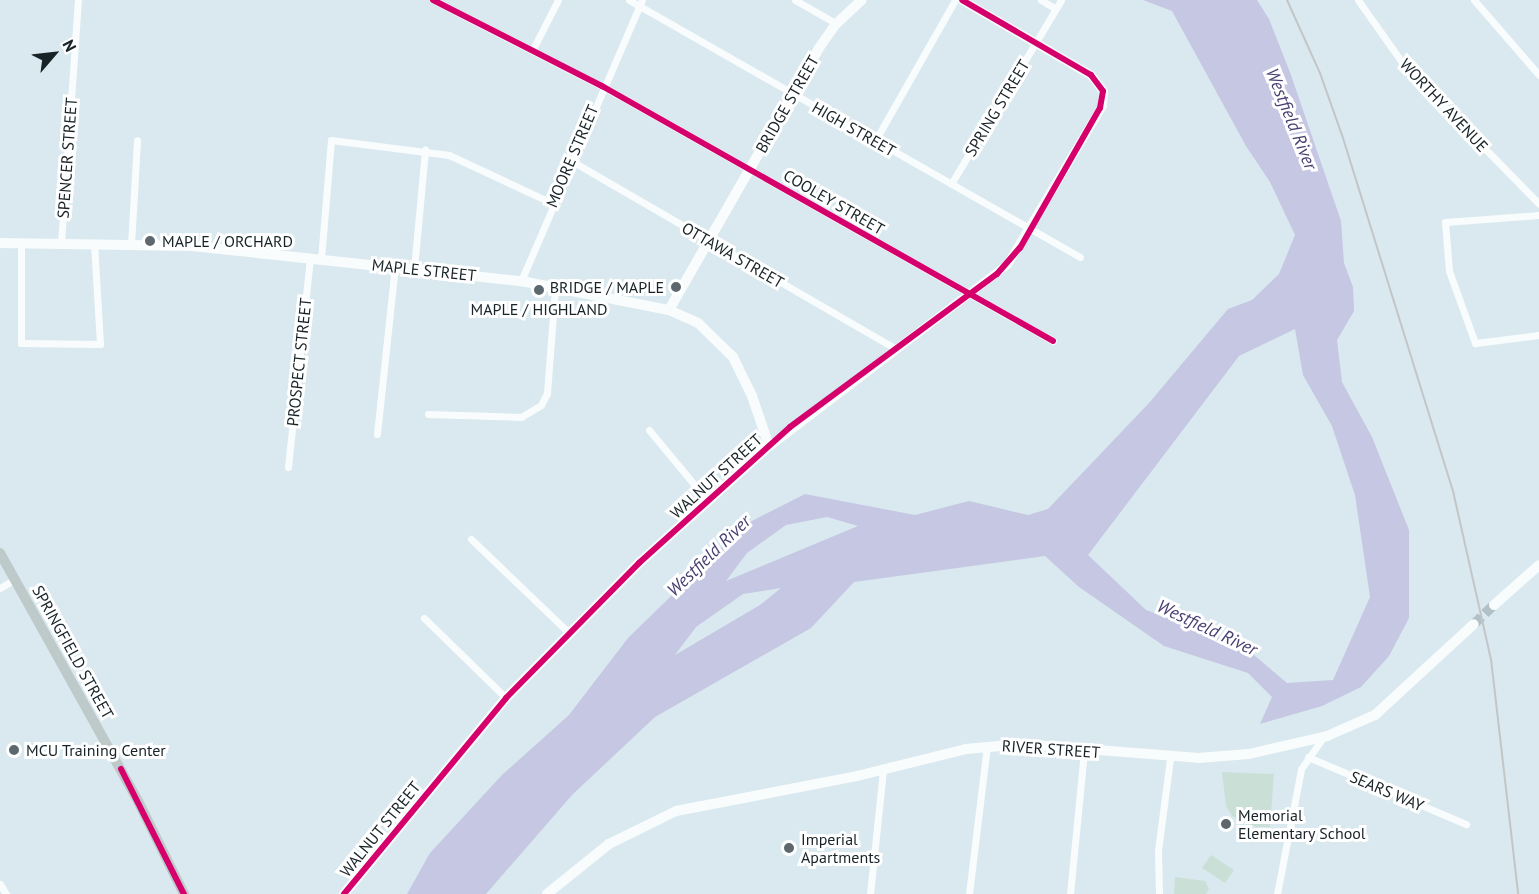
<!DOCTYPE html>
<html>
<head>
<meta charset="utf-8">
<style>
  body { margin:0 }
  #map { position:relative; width:1539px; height:894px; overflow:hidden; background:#d9e9ef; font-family:"PT Sans",sans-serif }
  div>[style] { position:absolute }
  .green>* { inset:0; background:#cae0d7 }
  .water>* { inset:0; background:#c5c7e3 }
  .secondary-tunnel>* { height:10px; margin-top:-5px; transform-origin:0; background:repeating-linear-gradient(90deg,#b2c1c7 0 10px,transparent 0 15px) }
  .minor>* { height:7px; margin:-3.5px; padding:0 3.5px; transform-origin:3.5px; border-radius:3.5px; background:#f9fcfd }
  .tertiary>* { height:9px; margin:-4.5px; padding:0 4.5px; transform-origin:4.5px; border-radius:4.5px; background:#f9fcfd }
  .secondary>* { height:10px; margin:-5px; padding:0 5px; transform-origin:5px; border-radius:5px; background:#f9fcfd }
  .primary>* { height:10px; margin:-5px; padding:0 5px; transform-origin:5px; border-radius:5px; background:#bec9ca }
  .rail>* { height:2px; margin:-1px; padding:0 1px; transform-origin:1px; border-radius:1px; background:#c2c6c8 }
  .cycleway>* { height:6px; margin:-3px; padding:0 3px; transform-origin:3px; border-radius:3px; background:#d6006c }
  .dots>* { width:16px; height:16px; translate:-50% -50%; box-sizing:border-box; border:3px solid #fff; border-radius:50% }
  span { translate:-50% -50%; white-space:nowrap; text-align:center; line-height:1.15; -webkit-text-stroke:6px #fff; paint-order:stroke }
  .street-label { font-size:16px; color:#182327 }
  .poi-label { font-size:16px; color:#182327 }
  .left { translate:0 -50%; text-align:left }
  .right { translate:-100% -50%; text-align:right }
  .water-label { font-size:18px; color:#473f71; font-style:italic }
  .north { position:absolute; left:24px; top:24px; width:60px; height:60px; -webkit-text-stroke:4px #fff; paint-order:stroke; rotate:62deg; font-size:16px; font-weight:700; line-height:24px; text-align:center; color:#182327 }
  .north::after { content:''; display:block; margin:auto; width:21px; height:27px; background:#182327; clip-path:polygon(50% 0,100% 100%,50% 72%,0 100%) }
</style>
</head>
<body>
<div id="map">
  <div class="green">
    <div style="clip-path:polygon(1222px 772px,1274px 774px,1270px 827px,1256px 827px,1233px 817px,1226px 806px)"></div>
    <div style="clip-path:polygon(1211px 855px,1234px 870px,1225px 883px,1202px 868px)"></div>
    <div style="clip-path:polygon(1175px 877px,1205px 881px,1209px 889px,1206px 894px,1174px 894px)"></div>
  </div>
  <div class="water">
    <div style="clip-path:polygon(evenodd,1143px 0,1257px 0,1269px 19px,1291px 75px,1341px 221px,1344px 263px,1353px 287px,1354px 311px,1337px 340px,1342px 382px,1372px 437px,1409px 530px,1409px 618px,1389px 656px,1361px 687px,1322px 706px,1260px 724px,1272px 697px,1248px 673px,1164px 646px,1079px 587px,1045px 556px,854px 582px,811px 628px,655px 717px,572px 795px,486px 894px,407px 894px,430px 853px,502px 775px,569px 715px,628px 638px,744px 525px,805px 494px,915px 515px,969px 501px,1028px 515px,1048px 509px,1149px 403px,1228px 309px,1252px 300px,1279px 274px,1295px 235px,1270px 182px,1246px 146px,1172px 11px,1143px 0,1295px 329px,1303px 375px,1332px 426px,1355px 495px,1370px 597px,1333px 680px,1287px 683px,1242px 645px,1146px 610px,1088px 555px,1239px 356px,1295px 329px,1143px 0,827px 517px,858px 526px,726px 581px,747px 553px,786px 525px,827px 517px,1143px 0,781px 588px,760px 605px,675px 655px,696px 627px,743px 594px,781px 588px)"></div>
  </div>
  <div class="secondary-tunnel">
    <div style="left:1474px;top:624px;width:28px;rotate:-44deg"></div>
  </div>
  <div class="minor">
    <div style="left:433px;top:0;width:190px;rotate:27deg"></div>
    <div style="left:602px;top:86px;width:518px;rotate:29.48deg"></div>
    <div style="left:629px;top:0;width:519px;rotate:29.68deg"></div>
    <div style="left:795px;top:0;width:48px;rotate:29.7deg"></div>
    <div style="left:1041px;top:0;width:17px;rotate:31deg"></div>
    <div style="left:1358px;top:0;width:83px;rotate:54.8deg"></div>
    <div style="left:1406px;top:68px;width:190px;rotate:45.6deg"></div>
    <div style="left:1474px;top:0;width:99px;rotate:49.1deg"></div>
    <div style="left:533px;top:49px;width:55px;rotate:-63deg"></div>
    <div style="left:875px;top:141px;width:162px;rotate:-60.4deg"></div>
    <div style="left:570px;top:160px;width:377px;rotate:30.1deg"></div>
    <div style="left:951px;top:184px;width:214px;rotate:-59.1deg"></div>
    <div style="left:1539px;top:215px;width:94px;rotate:175.7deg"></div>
    <div style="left:1445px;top:222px;width:49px;rotate:85.3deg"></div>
    <div style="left:1449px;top:271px;width:77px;rotate:70.1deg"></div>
    <div style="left:1475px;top:343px;width:64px;rotate:-7.1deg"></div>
    <div style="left:21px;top:243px;width:100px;rotate:90deg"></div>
    <div style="left:21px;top:343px;width:79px;rotate:0.7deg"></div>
    <div style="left:100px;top:344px;width:100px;rotate:-93.4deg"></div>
    <div style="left:61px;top:243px;width:244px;rotate:-86deg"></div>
    <div style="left:131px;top:245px;width:105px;rotate:-86.7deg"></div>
    <div style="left:321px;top:259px;width:119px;rotate:-85.2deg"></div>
    <div style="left:331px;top:140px;width:119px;rotate:7.2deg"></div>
    <div style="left:449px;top:155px;width:114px;rotate:25deg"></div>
    <div style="left:414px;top:269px;width:120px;rotate:-84.7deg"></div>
    <div style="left:521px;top:281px;width:306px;rotate:-66.7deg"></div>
    <div style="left:428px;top:414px;width:93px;rotate:1.8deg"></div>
    <div style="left:521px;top:417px;width:23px;rotate:-31deg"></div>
    <div style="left:541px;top:405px;width:13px;rotate:-63deg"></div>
    <div style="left:547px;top:393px;width:105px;rotate:-85.6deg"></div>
    <div style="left:649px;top:430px;width:92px;rotate:50.3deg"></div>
    <div style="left:377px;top:434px;width:169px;rotate:-83.9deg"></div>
    <div style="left:288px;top:467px;width:210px;rotate:-84deg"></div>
    <div style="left:471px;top:539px;width:137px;rotate:43.8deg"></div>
    <div style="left:0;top:588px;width:17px;rotate:-31deg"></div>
    <div style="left:424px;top:618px;width:115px;rotate:44.3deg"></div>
    <div style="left:1308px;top:757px;width:172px;rotate:23deg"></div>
    <div style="left:0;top:884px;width:12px;rotate:59deg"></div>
    <div style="left:870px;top:894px;width:124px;rotate:-84deg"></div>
    <div style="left:969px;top:894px;width:149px;rotate:-83.1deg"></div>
    <div style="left:1070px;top:894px;width:144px;rotate:-84.4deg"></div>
    <div style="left:1159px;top:894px;width:43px;rotate:-91.3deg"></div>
    <div style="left:1158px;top:851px;width:94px;rotate:-82.6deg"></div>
    <div style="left:1277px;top:894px;width:127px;rotate:-79.1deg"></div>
    <div style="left:1301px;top:769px;width:39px;rotate:-55deg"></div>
  </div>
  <div class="tertiary">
    <div style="left:769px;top:446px;width:300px;rotate:-37.4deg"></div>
    <div style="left:1007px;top:264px;width:185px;rotate:-59.1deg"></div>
    <div style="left:1102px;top:105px;width:14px;rotate:-86deg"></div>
    <div style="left:1103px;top:91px;width:20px;rotate:-127deg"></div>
    <div style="left:1091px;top:75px;width:149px;rotate:-149.8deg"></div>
  </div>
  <div class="secondary">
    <div style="left:0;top:243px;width:192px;rotate:0.9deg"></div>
    <div style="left:192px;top:246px;width:331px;rotate:6.1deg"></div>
    <div style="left:521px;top:281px;width:151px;rotate:11.1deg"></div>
    <div style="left:669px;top:310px;width:32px;rotate:24deg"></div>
    <div style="left:698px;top:323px;width:49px;rotate:44.2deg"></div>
    <div style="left:733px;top:357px;width:43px;rotate:64deg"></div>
    <div style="left:752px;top:396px;width:53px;rotate:71.2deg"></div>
    <div style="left:769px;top:446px;width:175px;rotate:138deg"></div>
    <div style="left:639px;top:563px;width:190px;rotate:134.6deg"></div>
    <div style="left:506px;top:698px;width:254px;rotate:129.6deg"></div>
    <div style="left:669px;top:310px;width:302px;rotate:-60.2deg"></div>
    <div style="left:819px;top:48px;width:29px;rotate:-55deg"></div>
    <div style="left:836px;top:24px;width:35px;rotate:-43deg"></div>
    <div style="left:1494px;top:605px;width:60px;rotate:-41.6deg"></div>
    <div style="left:547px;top:894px;width:80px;rotate:-38.9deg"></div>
    <div style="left:609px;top:844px;width:75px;rotate:-26.2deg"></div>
    <div style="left:676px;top:811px;width:184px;rotate:-10.9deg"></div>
    <div style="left:857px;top:776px;width:112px;rotate:-13.9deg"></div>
    <div style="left:966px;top:749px;width:56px;rotate:-5.1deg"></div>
    <div style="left:1022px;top:744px;width:177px;rotate:4.5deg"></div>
    <div style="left:1198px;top:758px;width:51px;rotate:-4.5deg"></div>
    <div style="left:1249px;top:754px;width:80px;rotate:-13deg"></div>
    <div style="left:1327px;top:736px;width:52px;rotate:-23.6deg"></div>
    <div style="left:1375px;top:715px;width:134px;rotate:-42.6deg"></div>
  </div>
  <div class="primary">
    <div style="left:0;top:553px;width:284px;rotate:60.9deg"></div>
    <div style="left:138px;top:801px;width:104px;rotate:63.7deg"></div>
  </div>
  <div class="rail">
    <div style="left:1287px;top:0;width:80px;rotate:65.7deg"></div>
    <div style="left:1320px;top:73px;width:69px;rotate:70.5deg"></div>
    <div style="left:1343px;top:138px;width:370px;rotate:72.7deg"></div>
    <div style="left:1453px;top:491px;width:172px;rotate:77.3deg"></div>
    <div style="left:1491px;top:659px;width:237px;rotate:83.4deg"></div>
  </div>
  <div class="cycleway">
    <div style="left:433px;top:0;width:190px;rotate:27deg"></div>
    <div style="left:602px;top:86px;width:518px;rotate:29.48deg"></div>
    <div style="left:121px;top:769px;width:140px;rotate:63.3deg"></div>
    <div style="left:344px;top:894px;width:254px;rotate:-50.4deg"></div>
    <div style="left:506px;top:698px;width:190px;rotate:-45.4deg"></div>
    <div style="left:639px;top:563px;width:203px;rotate:-42deg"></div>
    <div style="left:790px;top:427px;width:257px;rotate:-36.5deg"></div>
    <div style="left:997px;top:274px;width:35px;rotate:-49deg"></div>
    <div style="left:1020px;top:248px;width:161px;rotate:-60.3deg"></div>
    <div style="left:1100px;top:108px;width:17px;rotate:-80deg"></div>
    <div style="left:1103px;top:91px;width:20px;rotate:-127deg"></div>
    <div style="left:1091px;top:75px;width:149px;rotate:-149.8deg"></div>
  </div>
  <div class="dots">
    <div style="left:150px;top:241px;background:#5c686d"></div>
    <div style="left:676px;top:287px;background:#5c686d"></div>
    <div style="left:539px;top:290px;background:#5c686d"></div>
    <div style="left:14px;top:750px;background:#5c686d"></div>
    <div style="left:1226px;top:824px;background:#5c686d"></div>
    <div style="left:789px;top:848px;background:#5c686d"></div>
  </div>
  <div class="street-label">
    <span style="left:787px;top:104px;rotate:-60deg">BRIDGE STREET</span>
    <span style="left:1444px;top:105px;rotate:47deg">WORTHY AVENUE</span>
    <span style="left:997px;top:108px;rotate:-59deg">SPRING STREET</span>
    <span style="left:854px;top:129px;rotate:30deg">HIGH STREET</span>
    <span style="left:572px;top:156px;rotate:-67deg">MOORE STREET</span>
    <span style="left:67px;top:158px;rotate:-86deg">SPENCER STREET</span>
    <span style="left:834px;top:202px;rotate:30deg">COOLEY STREET</span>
    <span style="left:733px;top:255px;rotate:30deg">OTTAWA STREET</span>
    <span style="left:424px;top:270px;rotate:6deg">MAPLE STREET</span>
    <span style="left:299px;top:362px;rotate:-84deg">PROSPECT STREET</span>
    <span style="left:716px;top:476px;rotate:-42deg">WALNUT STREET</span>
    <span style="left:73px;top:652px;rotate:61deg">SPRINGFIELD STREET</span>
    <span style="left:1051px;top:749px;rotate:4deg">RIVER STREET</span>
    <span style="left:1387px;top:791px;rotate:23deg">SEARS WAY</span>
    <span style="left:380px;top:829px;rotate:-51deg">WALNUT STREET</span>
  </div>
  <div class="poi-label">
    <span class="left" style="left:162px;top:241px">MAPLE / ORCHARD</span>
    <span class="right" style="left:664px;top:287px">BRIDGE / MAPLE</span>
    <span style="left:539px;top:309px">MAPLE / HIGHLAND</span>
    <span class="left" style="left:26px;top:750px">MCU Training Center</span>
    <span class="left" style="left:1238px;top:824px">Memorial<br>Elementary School</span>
    <span class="left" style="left:801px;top:848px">Imperial<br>Apartments</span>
  </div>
  <div class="water-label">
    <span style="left:1291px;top:119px;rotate:68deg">Westfield River</span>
    <span style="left:709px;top:556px;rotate:-44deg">Westfield River</span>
    <span style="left:1207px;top:628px;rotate:25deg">Westfield River</span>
  </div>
  <div class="north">N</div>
</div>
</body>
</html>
